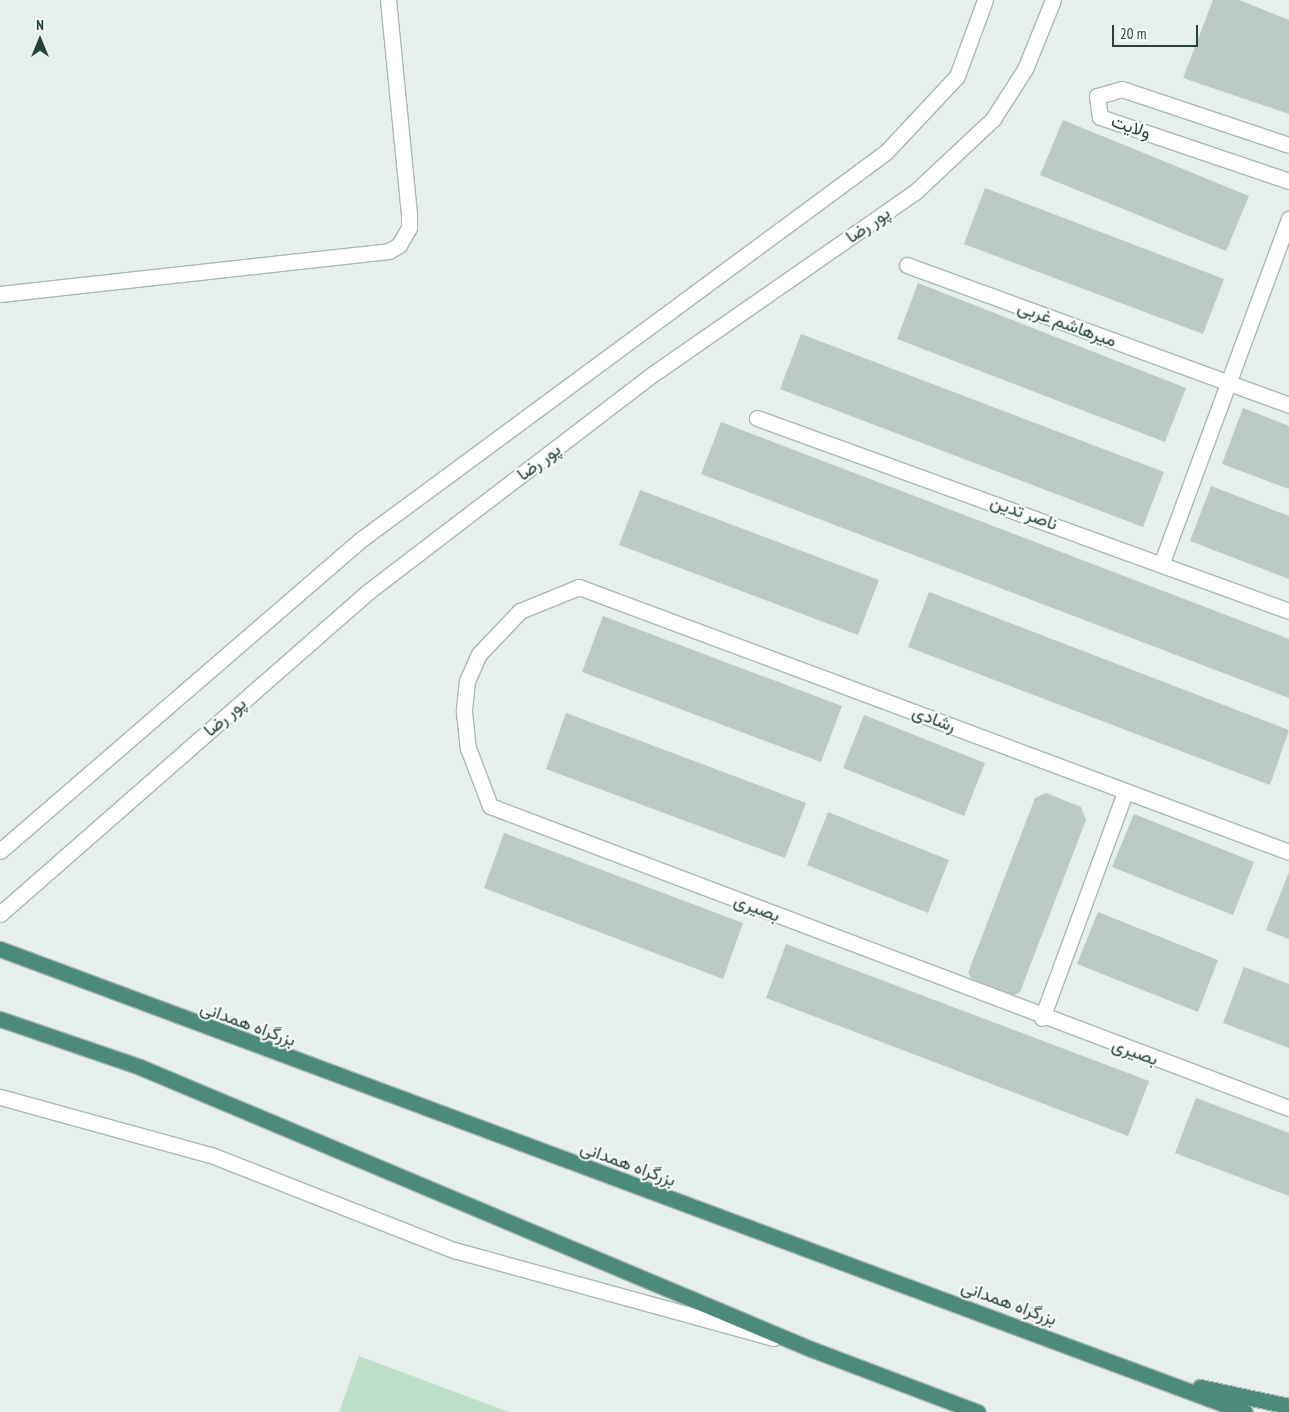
<!DOCTYPE html>
<html>
<head>
<meta charset="utf-8">
<style>
  body { margin:0 }
  #map { position:relative; width:1289px; height:1412px; overflow:hidden; background:#e6efeb; font-family:"PT Sans Narrow",Vazirmatn,sans-serif }
  div>[style] { position:absolute }
  .green>* { inset:0; background:#bfe0c8 }
  .building>* { inset:0; background:#bbcac4 }
  .roads { filter:drop-shadow(1px 0 #a8b8b2) drop-shadow(-1px 0 #a8b8b2) drop-shadow(0 1px #a8b8b2) drop-shadow(0 -1px #a8b8b2) }
  .minor>* { height:15px; margin:-7.5px; padding:0 7.5px; transform-origin:7.5px; border-radius:7.5px; background:#fff }
  .tertiary>* { height:15px; margin:-7.5px; padding:0 7.5px; transform-origin:7.5px; border-radius:7.5px; background:#fff }
  .trunk>* { height:15px; margin:-7.5px; padding:0 7.5px; transform-origin:7.5px; border-radius:7.5px; background:#4c8a7c }
  span { translate:-50% -50%; white-space:nowrap; text-align:center; line-height:1.15; -webkit-text-stroke:4px #f7fbf9; paint-order:stroke }
  .street-label { font-size:18px; color:#24423a }
  .north { position:absolute; left:15px; top:15px; width:50px; height:50px; -webkit-text-stroke:4px #f7fbf9; paint-order:stroke; rotate:0deg; font-size:14px; font-weight:700; line-height:20px; text-align:center; color:#24423a }
  .north::after { content:''; display:block; margin:auto; width:18px; height:22px; background:#24423a; clip-path:polygon(50% 0,100% 100%,50% 72%,0 100%) }
  .scale { position:absolute; left:1112px; top:25px; width:86px; height:22px; box-sizing:border-box; border:2px solid #24423a; border-top:0; padding-left:6px; font-size:15px; line-height:18px; white-space:nowrap; color:#24423a; -webkit-text-stroke:4px #f7fbf9; paint-order:stroke }
</style>
</head>
<body>
<div id="map">
  <div class="green">
    <div style="clip-path:polygon(359px 1356px,509px 1412px,339px 1412px)"></div>
  </div>
  <div class="building">
    <div style="clip-path:polygon(1213px 0,1239px 0,1289px 20px,1289px 114px,1183px 78px)"></div>
    <div style="clip-path:polygon(1063px 120px,1249px 196px,1226px 251px,1040px 175px)"></div>
    <div style="clip-path:polygon(985px 188px,1224px 279px,1203px 334px,964px 244px)"></div>
    <div style="clip-path:polygon(918px 283px,1186px 388px,1165px 442px,897px 339px)"></div>
    <div style="clip-path:polygon(801px 334px,1164px 472px,1143px 527px,780px 389px)"></div>
    <div style="clip-path:polygon(1243px 408px,1289px 426px,1289px 489px,1222px 464px)"></div>
    <div style="clip-path:polygon(721px 422px,1289px 639px,1289px 698px,701px 474px)"></div>
    <div style="clip-path:polygon(1211px 486px,1289px 516px,1289px 579px,1190px 541px)"></div>
    <div style="clip-path:polygon(640px 490px,879px 580px,858px 635px,619px 545px)"></div>
    <div style="clip-path:polygon(929px 592px,1289px 730px,1270px 785px,908px 647px)"></div>
    <div style="clip-path:polygon(603px 616px,842px 706px,821px 762px,582px 672px)"></div>
    <div style="clip-path:polygon(566px 713px,806px 803px,785px 858px,546px 769px)"></div>
    <div style="clip-path:polygon(864px 715px,985px 763px,964px 816px,843px 768px)"></div>
    <div style="clip-path:polygon(1046px 793px,1081px 807px,1086px 820px,1020px 992px,1007px 999px,979px 990px,968px 973px,1035px 798px)"></div>
    <div style="clip-path:polygon(828px 812px,949px 860px,928px 913px,807px 865px)"></div>
    <div style="clip-path:polygon(1134px 814px,1254px 862px,1233px 915px,1112px 867px)"></div>
    <div style="clip-path:polygon(504px 833px,743px 923px,723px 979px,484px 888px)"></div>
    <div style="clip-path:polygon(1289px 872px,1289px 939px,1266px 930px)"></div>
    <div style="clip-path:polygon(1098px 912px,1218px 960px,1198px 1012px,1077px 964px)"></div>
    <div style="clip-path:polygon(786px 944px,1149px 1081px,1128px 1136px,766px 998px)"></div>
    <div style="clip-path:polygon(1244px 967px,1289px 984px,1289px 1048px,1223px 1023px)"></div>
    <div style="clip-path:polygon(1196px 1098px,1289px 1133px,1289px 1196px,1175px 1153px)"></div>
  </div>
  <div class="roads">
    <div class="minor">
      <div style="left:1289px;top:145px;width:176px;rotate:-161.5deg"></div>
      <div style="left:1122px;top:89px;width:26px;rotate:164deg"></div>
      <div style="left:1097px;top:96px;width:21px;rotate:82deg"></div>
      <div style="left:1100px;top:117px;width:200px;rotate:18.7deg"></div>
      <div style="left:907px;top:265px;width:407px;rotate:20.1deg"></div>
      <div style="left:0;top:294px;width:391px;rotate:-6.3deg"></div>
      <div style="left:389px;top:251px;width:12px;rotate:-31deg"></div>
      <div style="left:399px;top:245px;width:20px;rotate:-60deg"></div>
      <div style="left:409px;top:228px;width:14px;rotate:-90deg"></div>
      <div style="left:409px;top:214px;width:215px;rotate:-95.6deg"></div>
      <div style="left:757px;top:418px;width:566px;rotate:19.94deg"></div>
      <div style="left:1162px;top:562px;width:366px;rotate:-69.7deg"></div>
      <div style="left:1289px;top:852px;width:758px;rotate:-159.53deg"></div>
      <div style="left:579px;top:587px;width:64px;rotate:157.9deg"></div>
      <div style="left:520px;top:611px;width:59px;rotate:133.6deg"></div>
      <div style="left:479px;top:654px;width:30px;rotate:114deg"></div>
      <div style="left:467px;top:681px;width:31px;rotate:96deg"></div>
      <div style="left:464px;top:712px;width:36px;rotate:84deg"></div>
      <div style="left:468px;top:748px;width:62px;rotate:69.2deg"></div>
      <div style="left:490px;top:806px;width:854px;rotate:20.71deg"></div>
      <div style="left:1042px;top:1018px;width:241px;rotate:-69.8deg"></div>
    </div>
    <div class="tertiary">
      <div style="left:0;top:851px;width:479px;rotate:-40.8deg"></div>
      <div style="left:363px;top:538px;width:650px;rotate:-36.43deg"></div>
      <div style="left:886px;top:152px;width:104px;rotate:-46.9deg"></div>
      <div style="left:957px;top:76px;width:81px;rotate:-69.8deg"></div>
      <div style="left:0;top:914px;width:490px;rotate:-41.2deg"></div>
      <div style="left:369px;top:591px;width:357px;rotate:-37.4deg"></div>
      <div style="left:653px;top:374px;width:319px;rotate:-34.8deg"></div>
      <div style="left:915px;top:192px;width:107px;rotate:-43.1deg"></div>
      <div style="left:993px;top:119px;width:59px;rotate:-57.4deg"></div>
      <div style="left:1025px;top:69px;width:74px;rotate:-67.9deg"></div>
      <div style="left:0;top:1097px;width:219px;rotate:15.4deg"></div>
      <div style="left:211px;top:1155px;width:261px;rotate:21.4deg"></div>
      <div style="left:454px;top:1250px;width:331px;rotate:15.4deg"></div>
    </div>
    <div class="trunk">
      <div style="left:0;top:949px;width:1328px;rotate:20.4deg"></div>
      <div style="left:0;top:1019px;width:148px;rotate:18.9deg"></div>
      <div style="left:140px;top:1067px;width:728px;rotate:22.8deg"></div>
      <div style="left:811px;top:1349px;width:178px;rotate:20.7deg"></div>
      <div style="left:1200px;top:1387px;width:91px;rotate:12.1deg"></div>
    </div>
  </div>
  <div class="street-label">
    <span style="left:1131px;top:127px;rotate:19deg">ولایت</span>
    <span style="left:868px;top:225px;rotate:-35deg">پور رضا</span>
    <span style="left:1067px;top:324px;rotate:20deg">میرهاشم غربی</span>
    <span style="left:539px;top:462px;rotate:-37deg">پور رضا</span>
    <span style="left:1024px;top:513px;rotate:20deg">ناصر تدین</span>
    <span style="left:225px;top:717px;rotate:-41deg">پور رضا</span>
    <span style="left:934px;top:719px;rotate:21deg">رشادی</span>
    <span style="left:757px;top:908px;rotate:21deg">بصیری</span>
    <span style="left:248px;top:1024px;rotate:20deg">بزرگراه همدانی</span>
    <span style="left:1135px;top:1052px;rotate:20deg">بصیری</span>
    <span style="left:628px;top:1164px;rotate:20deg">بزرگراه همدانی</span>
    <span style="left:1009px;top:1303px;rotate:20deg">بزرگراه همدانی</span>
  </div>
  <div class="north">N</div>
  <div class="scale">20 m</div>
</div>
</body>
</html>
